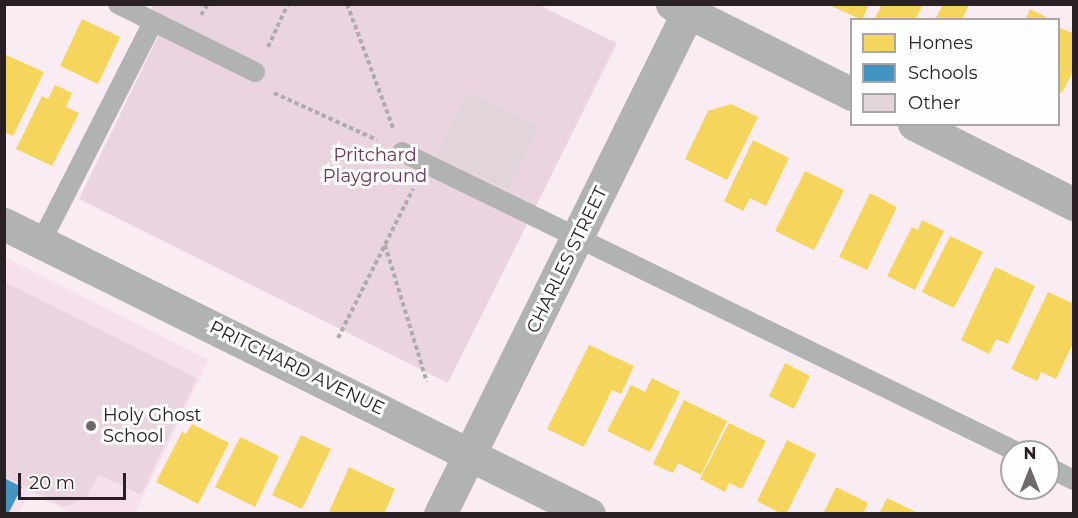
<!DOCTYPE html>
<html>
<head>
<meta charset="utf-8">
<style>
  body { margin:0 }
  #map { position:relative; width:1078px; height:518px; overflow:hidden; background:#f9edf3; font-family:Montserrat,sans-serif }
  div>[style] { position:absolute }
  .built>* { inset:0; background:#f5e0eb }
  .green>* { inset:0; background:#ead4e0 }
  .homes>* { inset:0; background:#f6d55c }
  .schools>* { inset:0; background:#4393c3 }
  .building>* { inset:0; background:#e2d4db }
  .path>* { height:4px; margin-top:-2px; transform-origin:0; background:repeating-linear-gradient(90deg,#afacae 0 4.5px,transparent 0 7.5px) }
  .service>* { height:20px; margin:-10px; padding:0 10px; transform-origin:10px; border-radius:10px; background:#b1b2b2 }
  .minor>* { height:33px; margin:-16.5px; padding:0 16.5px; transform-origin:16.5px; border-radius:16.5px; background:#b1b2b2 }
  .dots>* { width:16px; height:16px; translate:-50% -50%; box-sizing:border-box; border:3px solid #fcfdfc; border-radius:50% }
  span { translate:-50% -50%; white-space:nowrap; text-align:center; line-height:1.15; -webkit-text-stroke:6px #fcfdfc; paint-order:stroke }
  .park-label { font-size:18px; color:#703459 }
  .street-label { font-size:18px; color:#282024 }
  .poi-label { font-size:18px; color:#282024 }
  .left { translate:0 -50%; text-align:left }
  .frame { position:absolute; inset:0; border:6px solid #282024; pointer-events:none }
  .legend { position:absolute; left:850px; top:18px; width:210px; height:108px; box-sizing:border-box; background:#fcfdfc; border:2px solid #a7a5a6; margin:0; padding:8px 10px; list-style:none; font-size:18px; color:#282024 }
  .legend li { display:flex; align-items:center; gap:12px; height:30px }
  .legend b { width:30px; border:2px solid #a7a5a6 }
  .north { position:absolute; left:1000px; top:440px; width:60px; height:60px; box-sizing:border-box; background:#fcfdfc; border:2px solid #a7a5a6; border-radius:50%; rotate:0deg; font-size:16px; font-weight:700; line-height:24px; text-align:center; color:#282024 }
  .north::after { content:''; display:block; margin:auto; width:21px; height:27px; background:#71686c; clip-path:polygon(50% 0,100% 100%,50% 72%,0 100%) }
  .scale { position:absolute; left:18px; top:473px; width:108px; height:27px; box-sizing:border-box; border:3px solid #282024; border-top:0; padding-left:8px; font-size:18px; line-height:21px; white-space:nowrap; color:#282024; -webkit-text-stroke:4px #fcfdfc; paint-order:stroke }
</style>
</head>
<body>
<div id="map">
  <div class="built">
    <div style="clip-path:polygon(4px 257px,209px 360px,135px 513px,70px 513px,30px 493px,19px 513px,5px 513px)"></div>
  </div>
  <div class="green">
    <div style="clip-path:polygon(153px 5px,539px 5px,617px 43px,448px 383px,79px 199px,165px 22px,149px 14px)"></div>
    <div style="clip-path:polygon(5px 282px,197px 378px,141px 495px,99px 475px,84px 499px,64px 507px,5px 476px)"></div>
  </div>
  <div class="homes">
    <div style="clip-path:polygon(827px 4px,869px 4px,862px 20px)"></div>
    <div style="clip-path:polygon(882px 4px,917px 4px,922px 7px,915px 20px,874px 20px)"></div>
    <div style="clip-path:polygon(943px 4px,969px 4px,962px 20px,935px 20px)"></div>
    <div style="clip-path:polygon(1030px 9px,1052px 20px,1025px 20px)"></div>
    <div style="clip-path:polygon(82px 19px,120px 37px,98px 84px,60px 66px)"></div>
    <div style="clip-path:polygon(1058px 27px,1074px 34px,1074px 69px,1062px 93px,1058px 91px)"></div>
    <div style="clip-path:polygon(4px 54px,44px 72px,13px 136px,4px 132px)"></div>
    <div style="clip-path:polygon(55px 85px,72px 93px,66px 107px,79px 113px,52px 166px,16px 149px,42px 96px,48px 99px)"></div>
    <div style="clip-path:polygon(731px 104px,758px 117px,727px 180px,685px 159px,708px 111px)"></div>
    <div style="clip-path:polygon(753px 140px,789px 158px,766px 206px,750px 198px,743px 211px,724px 201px)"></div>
    <div style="clip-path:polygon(805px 171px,844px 190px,814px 250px,775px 231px)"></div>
    <div style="clip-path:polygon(870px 193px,897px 207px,867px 270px,839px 257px)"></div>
    <div style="clip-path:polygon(922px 220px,944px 231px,915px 290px,887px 276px,912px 227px,918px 230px)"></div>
    <div style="clip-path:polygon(950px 236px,983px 252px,954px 308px,922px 292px)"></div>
    <div style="clip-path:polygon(995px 267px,1035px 286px,1008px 344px,996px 339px,989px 354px,961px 340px)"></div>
    <div style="clip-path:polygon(1048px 292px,1074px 304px,1074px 341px,1056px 379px,1041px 372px,1037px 381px,1011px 369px)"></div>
    <div style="clip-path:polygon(589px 345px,634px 366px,621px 394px,612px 390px,584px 447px,547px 429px)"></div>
    <div style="clip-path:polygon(785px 363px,810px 376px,794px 409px,769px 396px)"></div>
    <div style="clip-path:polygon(652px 378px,680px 392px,650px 452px,607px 431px,631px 385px,645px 392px)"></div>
    <div style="clip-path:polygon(684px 400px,727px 421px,701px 475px,678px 463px,673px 473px,653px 464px)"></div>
    <div style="clip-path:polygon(729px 423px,766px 441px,742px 489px,729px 483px,725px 492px,700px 479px)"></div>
    <div style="clip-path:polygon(192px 424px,229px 443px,198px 504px,156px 482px,182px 432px,186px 434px)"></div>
    <div style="clip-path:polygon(301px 435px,331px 449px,302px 509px,272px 495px)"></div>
    <div style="clip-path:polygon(240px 437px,279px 456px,255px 507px,215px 487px)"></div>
    <div style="clip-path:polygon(787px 440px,816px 454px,786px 514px,782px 514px,757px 501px)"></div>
    <div style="clip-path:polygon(349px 467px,395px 489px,384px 514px,328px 514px)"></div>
    <div style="clip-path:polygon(836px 487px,868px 503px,863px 514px,823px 514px)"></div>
    <div style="clip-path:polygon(887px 498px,920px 514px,879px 514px)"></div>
  </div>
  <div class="schools">
    <div style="clip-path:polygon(4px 478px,22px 487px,8px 514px,4px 514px)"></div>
  </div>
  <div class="building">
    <div style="clip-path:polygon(467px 92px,540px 127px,509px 190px,437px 155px)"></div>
  </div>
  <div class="path">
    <div style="left:347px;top:4px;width:132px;rotate:69.6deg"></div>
    <div style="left:201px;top:15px;width:13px;rotate:-58deg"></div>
    <div style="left:268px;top:47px;width:47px;rotate:-65.1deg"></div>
    <div style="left:274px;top:93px;width:113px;rotate:24.5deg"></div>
    <div style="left:385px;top:245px;width:143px;rotate:73deg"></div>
    <div style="left:338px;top:338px;width:167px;rotate:-63.3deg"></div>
  </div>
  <div class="service">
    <div style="left:118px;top:4px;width:153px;rotate:26.4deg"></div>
    <div style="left:402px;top:152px;width:684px;rotate:26deg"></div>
    <div style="left:41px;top:242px;width:247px;rotate:-63deg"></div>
    <div style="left:1048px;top:467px;width:29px;rotate:27deg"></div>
  </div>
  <div class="minor">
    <div style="left:672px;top:4px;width:201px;rotate:26.6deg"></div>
    <div style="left:914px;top:124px;width:179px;rotate:26.6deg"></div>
    <div style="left:4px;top:224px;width:653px;rotate:26.37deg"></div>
    <div style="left:440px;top:514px;width:569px;rotate:-63.71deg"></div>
  </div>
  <div class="dots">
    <div style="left:91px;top:426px;background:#71686c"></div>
  </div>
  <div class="park-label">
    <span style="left:375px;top:166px">Pritchard<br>Playground</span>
  </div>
  <div class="street-label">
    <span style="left:567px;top:260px;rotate:-64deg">CHARLES STREET</span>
    <span style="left:297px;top:368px;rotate:26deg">PRITCHARD AVENUE</span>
  </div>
  <div class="poi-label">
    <span class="left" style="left:103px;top:426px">Holy Ghost<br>School</span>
  </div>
  <div class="frame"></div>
  <ul class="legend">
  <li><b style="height:16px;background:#f6d55c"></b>Homes</li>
  <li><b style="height:16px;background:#4393c3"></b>Schools</li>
  <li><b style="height:16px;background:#e2d4db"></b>Other</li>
  </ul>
  <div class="north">N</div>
  <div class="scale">20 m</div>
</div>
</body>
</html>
